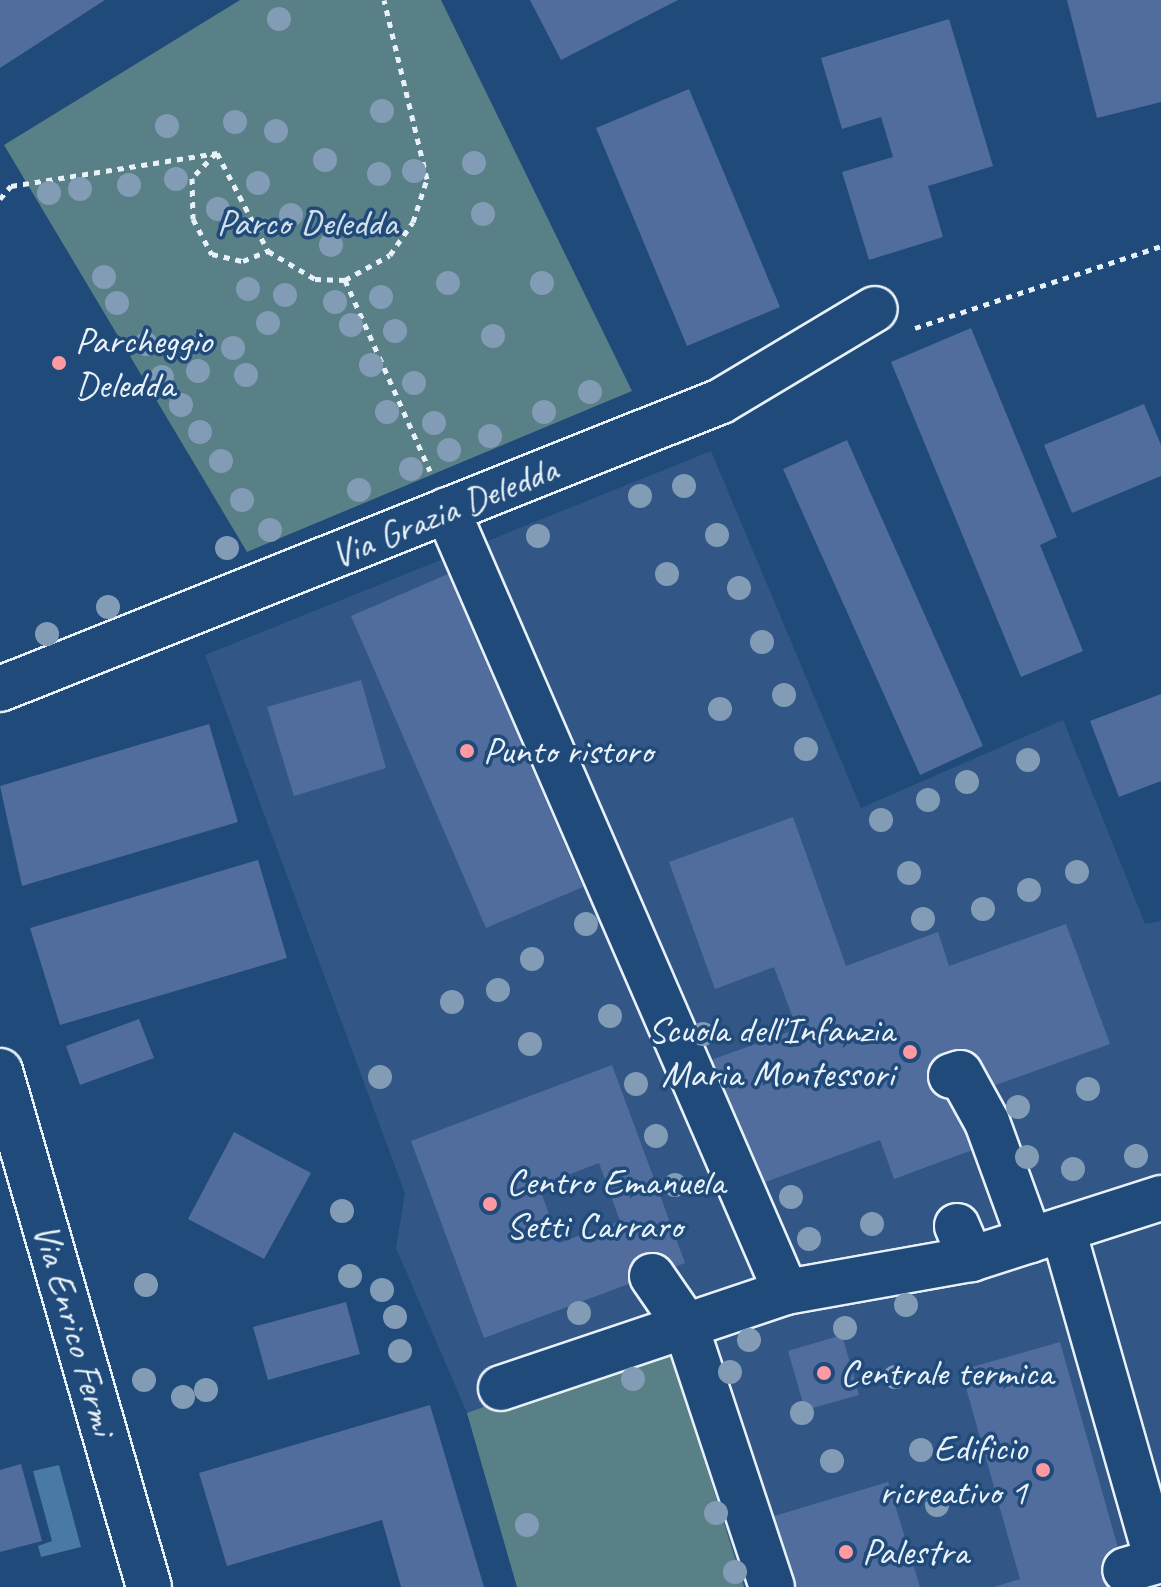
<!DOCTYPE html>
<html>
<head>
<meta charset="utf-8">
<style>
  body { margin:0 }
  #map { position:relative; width:1161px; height:1587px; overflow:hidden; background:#1f4a7a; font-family:Caveat,sans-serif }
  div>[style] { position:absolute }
  .built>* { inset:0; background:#325787 }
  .green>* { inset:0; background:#598086 }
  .water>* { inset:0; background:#4979a5 }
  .building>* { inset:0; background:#506d9e }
  .path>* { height:5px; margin-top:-2.5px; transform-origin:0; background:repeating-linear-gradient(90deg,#e8f1f8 0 6px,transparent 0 12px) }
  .roads { filter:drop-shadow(2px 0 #e8f1f8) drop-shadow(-2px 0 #e8f1f8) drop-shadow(0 2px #e8f1f8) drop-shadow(0 -2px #e8f1f8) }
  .minor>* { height:44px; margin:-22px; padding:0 22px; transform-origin:22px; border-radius:22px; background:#1f4a7a }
  .trees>* { width:24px; height:24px; margin:-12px; border-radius:50%; background:#829cb6 }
  .dots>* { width:22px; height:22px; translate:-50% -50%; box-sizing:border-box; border:4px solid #1f4a7a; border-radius:50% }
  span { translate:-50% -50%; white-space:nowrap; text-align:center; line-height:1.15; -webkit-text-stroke:7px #1f4a7a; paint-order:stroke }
  .park-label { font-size:38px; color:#d3e0e7 }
  .poi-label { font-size:38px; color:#e8f1f8 }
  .left { translate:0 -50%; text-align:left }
  .right { translate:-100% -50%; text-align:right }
  .street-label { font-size:38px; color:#e8f1f8 }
</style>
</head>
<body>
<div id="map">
  <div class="built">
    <div style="clip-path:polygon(711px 451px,861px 808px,1063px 720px,1145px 924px,1161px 921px,1161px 1587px,517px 1587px,467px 1413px,396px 1248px,405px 1193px,205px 655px)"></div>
  </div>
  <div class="green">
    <div style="clip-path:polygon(240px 0,441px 0,632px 391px,247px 552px,4px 145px)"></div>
    <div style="clip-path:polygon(667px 1341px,744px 1587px,517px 1587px,467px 1413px)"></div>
  </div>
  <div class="water">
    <div style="clip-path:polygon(59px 1465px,81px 1547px,41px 1557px,38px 1546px,52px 1541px,33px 1471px)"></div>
  </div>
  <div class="building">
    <div style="clip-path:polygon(0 0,105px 0,0 68px)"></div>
    <div style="clip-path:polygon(530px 0,678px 0,561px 60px)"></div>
    <div style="clip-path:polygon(1067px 0,1161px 0,1161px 102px,1097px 118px)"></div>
    <div style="clip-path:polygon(949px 19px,993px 166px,928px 186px,943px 237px,869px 260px,842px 172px,893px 157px,881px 117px,842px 129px,821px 58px)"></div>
    <div style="clip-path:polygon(689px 89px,780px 307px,687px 346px,596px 128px)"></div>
    <div style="clip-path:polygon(971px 328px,1057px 537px,1040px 545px,1083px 651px,1021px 677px,891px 362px)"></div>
    <div style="clip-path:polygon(1144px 404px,1161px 445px,1161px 476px,1072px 513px,1044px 445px)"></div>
    <div style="clip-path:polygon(847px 440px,983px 746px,920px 775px,783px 469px)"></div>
    <div style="clip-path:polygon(448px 574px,583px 887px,486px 928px,351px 616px)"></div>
    <div style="clip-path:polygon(361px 680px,386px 768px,294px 796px,267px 707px)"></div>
    <div style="clip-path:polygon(1161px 694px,1161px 781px,1119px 797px,1090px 721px)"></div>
    <div style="clip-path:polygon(209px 724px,238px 822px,22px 886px,0 786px)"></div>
    <div style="clip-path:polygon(793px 817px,846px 966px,938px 932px,949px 966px,1066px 924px,1110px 1044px,979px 1091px,978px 1148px,894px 1179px,880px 1140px,757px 1185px,711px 1060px,797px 1029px,774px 967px,715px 989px,669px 862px)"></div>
    <div style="clip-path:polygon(258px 860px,287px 958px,60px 1025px,30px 928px)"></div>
    <div style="clip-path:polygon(139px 1019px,154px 1058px,80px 1085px,66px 1046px)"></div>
    <div style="clip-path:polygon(evenodd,612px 1065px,685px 1263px,484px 1338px,411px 1141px,612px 1065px,599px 1163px,620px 1221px,559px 1243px,539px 1186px,599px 1163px)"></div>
    <div style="clip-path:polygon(234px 1132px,311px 1173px,264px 1259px,188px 1219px)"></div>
    <div style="clip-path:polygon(346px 1302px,360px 1354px,268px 1380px,253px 1327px)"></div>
    <div style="clip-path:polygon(842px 1335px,859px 1395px,805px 1410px,788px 1351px)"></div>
    <div style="clip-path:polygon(1060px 1342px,1129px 1587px,994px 1587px,1020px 1579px,961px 1370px)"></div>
    <div style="clip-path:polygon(430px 1405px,484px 1587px,401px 1587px,382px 1520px,227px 1566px,199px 1473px)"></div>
    <div style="clip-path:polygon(21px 1464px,42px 1541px,0 1552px,0 1470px)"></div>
    <div style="clip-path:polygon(888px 1482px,920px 1587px,792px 1587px,771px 1517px)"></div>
  </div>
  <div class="path">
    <div style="left:216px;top:153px;width:35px;rotate:134deg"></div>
    <div style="left:192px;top:178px;width:41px;rotate:88.6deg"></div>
    <div style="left:193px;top:219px;width:40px;rotate:62deg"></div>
    <div style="left:212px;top:254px;width:32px;rotate:13deg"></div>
    <div style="left:243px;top:261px;width:27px;rotate:-22deg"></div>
    <div style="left:0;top:199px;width:17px;rotate:-50deg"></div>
    <div style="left:11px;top:186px;width:209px;rotate:-9.1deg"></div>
    <div style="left:217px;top:153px;width:110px;rotate:62.5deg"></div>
    <div style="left:268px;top:251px;width:55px;rotate:30.8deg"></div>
    <div style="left:315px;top:279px;width:30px;rotate:2deg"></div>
    <div style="left:345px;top:280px;width:209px;rotate:66deg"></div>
    <div style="left:345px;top:280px;width:51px;rotate:-29.1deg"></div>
    <div style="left:390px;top:255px;width:40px;rotate:-55.1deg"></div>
    <div style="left:413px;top:222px;width:45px;rotate:-72deg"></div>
    <div style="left:427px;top:179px;width:184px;rotate:-103.5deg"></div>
    <div style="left:915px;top:328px;width:259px;rotate:-18.4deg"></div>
  </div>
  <div class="roads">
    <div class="minor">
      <div style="left:447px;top:510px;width:852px;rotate:66.56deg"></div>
      <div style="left:786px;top:1292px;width:188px;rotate:-10.1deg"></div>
      <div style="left:971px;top:1259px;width:200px;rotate:-17.8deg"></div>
      <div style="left:0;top:689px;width:776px;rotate:-21.77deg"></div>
      <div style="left:721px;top:401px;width:179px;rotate:-30.9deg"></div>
      <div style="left:0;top:1071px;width:537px;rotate:73.89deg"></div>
      <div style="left:951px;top:1076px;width:9px;rotate:-18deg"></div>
      <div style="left:960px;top:1073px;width:56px;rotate:61.1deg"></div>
      <div style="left:987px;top:1122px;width:126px;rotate:70deg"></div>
      <div style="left:957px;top:1226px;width:36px;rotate:67deg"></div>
      <div style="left:1063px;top:1230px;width:344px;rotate:74.1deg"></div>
      <div style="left:1157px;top:1561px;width:33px;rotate:164deg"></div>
      <div style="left:652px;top:1276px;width:58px;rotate:55.5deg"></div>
      <div style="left:685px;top:1324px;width:277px;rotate:71.7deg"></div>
      <div style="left:501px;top:1388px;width:301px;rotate:-18.6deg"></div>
    </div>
  </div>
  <div class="trees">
    <div style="left:279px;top:19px"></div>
    <div style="left:382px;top:111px"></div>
    <div style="left:235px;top:122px"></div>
    <div style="left:167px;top:126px"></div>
    <div style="left:276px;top:131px"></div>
    <div style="left:325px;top:160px"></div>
    <div style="left:474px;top:163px"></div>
    <div style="left:414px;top:171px"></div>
    <div style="left:379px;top:174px"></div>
    <div style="left:176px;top:179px"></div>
    <div style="left:258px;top:183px"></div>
    <div style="left:129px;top:185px"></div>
    <div style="left:80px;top:189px"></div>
    <div style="left:49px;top:193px"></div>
    <div style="left:218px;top:209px"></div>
    <div style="left:483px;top:214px"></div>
    <div style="left:291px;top:215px"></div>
    <div style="left:331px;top:245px"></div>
    <div style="left:104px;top:277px"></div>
    <div style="left:448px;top:283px"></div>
    <div style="left:542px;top:283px"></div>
    <div style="left:248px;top:289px"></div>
    <div style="left:285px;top:295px"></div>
    <div style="left:381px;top:297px"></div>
    <div style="left:335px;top:302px"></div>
    <div style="left:117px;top:303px"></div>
    <div style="left:268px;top:323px"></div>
    <div style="left:351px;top:325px"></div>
    <div style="left:395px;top:331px"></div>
    <div style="left:493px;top:336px"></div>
    <div style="left:146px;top:344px"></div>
    <div style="left:233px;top:348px"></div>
    <div style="left:371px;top:365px"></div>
    <div style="left:198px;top:371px"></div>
    <div style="left:246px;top:375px"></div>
    <div style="left:162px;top:377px"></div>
    <div style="left:414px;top:383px"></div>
    <div style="left:590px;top:392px"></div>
    <div style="left:181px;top:405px"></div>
    <div style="left:387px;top:412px"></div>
    <div style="left:544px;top:412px"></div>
    <div style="left:434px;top:423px"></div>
    <div style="left:200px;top:432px"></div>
    <div style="left:490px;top:436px"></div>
    <div style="left:449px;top:450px"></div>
    <div style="left:221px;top:461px"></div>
    <div style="left:411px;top:469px"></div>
    <div style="left:684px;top:486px"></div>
    <div style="left:359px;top:490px"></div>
    <div style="left:640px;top:496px"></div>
    <div style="left:242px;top:500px"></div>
    <div style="left:270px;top:530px"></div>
    <div style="left:717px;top:535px"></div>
    <div style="left:538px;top:536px"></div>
    <div style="left:227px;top:548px"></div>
    <div style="left:667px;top:574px"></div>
    <div style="left:739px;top:588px"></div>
    <div style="left:108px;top:607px"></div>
    <div style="left:47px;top:634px"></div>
    <div style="left:762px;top:642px"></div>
    <div style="left:784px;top:695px"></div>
    <div style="left:720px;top:709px"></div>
    <div style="left:806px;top:749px"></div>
    <div style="left:1028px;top:760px"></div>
    <div style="left:967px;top:782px"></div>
    <div style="left:928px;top:800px"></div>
    <div style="left:881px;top:820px"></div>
    <div style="left:1077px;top:872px"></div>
    <div style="left:909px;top:873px"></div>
    <div style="left:1029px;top:890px"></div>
    <div style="left:983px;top:909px"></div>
    <div style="left:923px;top:919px"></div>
    <div style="left:586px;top:924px"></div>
    <div style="left:532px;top:959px"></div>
    <div style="left:498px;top:990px"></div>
    <div style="left:452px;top:1002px"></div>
    <div style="left:610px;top:1016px"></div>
    <div style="left:703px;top:1034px"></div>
    <div style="left:530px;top:1044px"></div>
    <div style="left:380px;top:1077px"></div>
    <div style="left:636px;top:1084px"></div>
    <div style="left:1088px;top:1089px"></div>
    <div style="left:1018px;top:1107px"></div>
    <div style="left:656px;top:1136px"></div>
    <div style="left:1136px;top:1156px"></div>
    <div style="left:1027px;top:1157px"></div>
    <div style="left:1073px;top:1169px"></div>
    <div style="left:675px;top:1185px"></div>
    <div style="left:791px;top:1197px"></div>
    <div style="left:342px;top:1211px"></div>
    <div style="left:872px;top:1224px"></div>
    <div style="left:809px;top:1239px"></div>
    <div style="left:350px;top:1276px"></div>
    <div style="left:146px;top:1285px"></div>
    <div style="left:382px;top:1290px"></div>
    <div style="left:906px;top:1305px"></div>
    <div style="left:579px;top:1313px"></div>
    <div style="left:395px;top:1317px"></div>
    <div style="left:845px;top:1328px"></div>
    <div style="left:749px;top:1340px"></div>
    <div style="left:400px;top:1351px"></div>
    <div style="left:730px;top:1372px"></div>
    <div style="left:895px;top:1377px"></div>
    <div style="left:633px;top:1379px"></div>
    <div style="left:144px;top:1380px"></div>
    <div style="left:206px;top:1390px"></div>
    <div style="left:183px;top:1397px"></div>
    <div style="left:802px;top:1413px"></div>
    <div style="left:921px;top:1450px"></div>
    <div style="left:832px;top:1461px"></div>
    <div style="left:937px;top:1505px"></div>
    <div style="left:716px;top:1513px"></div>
    <div style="left:527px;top:1525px"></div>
    <div style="left:735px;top:1572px"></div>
  </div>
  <div class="dots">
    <div style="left:59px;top:363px;background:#ff9aa2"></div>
    <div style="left:467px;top:751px;background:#ff9aa2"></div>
    <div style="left:910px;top:1052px;background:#ff9aa2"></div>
    <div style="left:490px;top:1204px;background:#ff9aa2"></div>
    <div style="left:824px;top:1373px;background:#ff9aa2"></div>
    <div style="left:1043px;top:1470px;background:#ff9aa2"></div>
    <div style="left:846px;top:1552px;background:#ff9aa2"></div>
  </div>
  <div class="park-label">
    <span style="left:307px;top:223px">Parco Deledda</span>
  </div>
  <div class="poi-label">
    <span class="left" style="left:75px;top:363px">Parcheggio<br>Deledda</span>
    <span class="left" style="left:483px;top:751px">Punto ristoro</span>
    <span class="right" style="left:894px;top:1052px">Scuola dell'Infanzia<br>Maria Montessori</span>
    <span class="left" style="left:506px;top:1204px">Centro Emanuela<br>Setti Carraro</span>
    <span class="left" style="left:840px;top:1373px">Centrale termica</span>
    <span class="right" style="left:1027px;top:1470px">Edificio<br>ricreativo 1</span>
    <span class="left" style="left:862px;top:1552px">Palestra</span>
  </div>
  <div class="street-label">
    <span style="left:444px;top:512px;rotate:-22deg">Via Grazia Deledda</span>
    <span style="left:75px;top:1329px;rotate:74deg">Via Enrico Fermi</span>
  </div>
</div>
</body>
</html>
